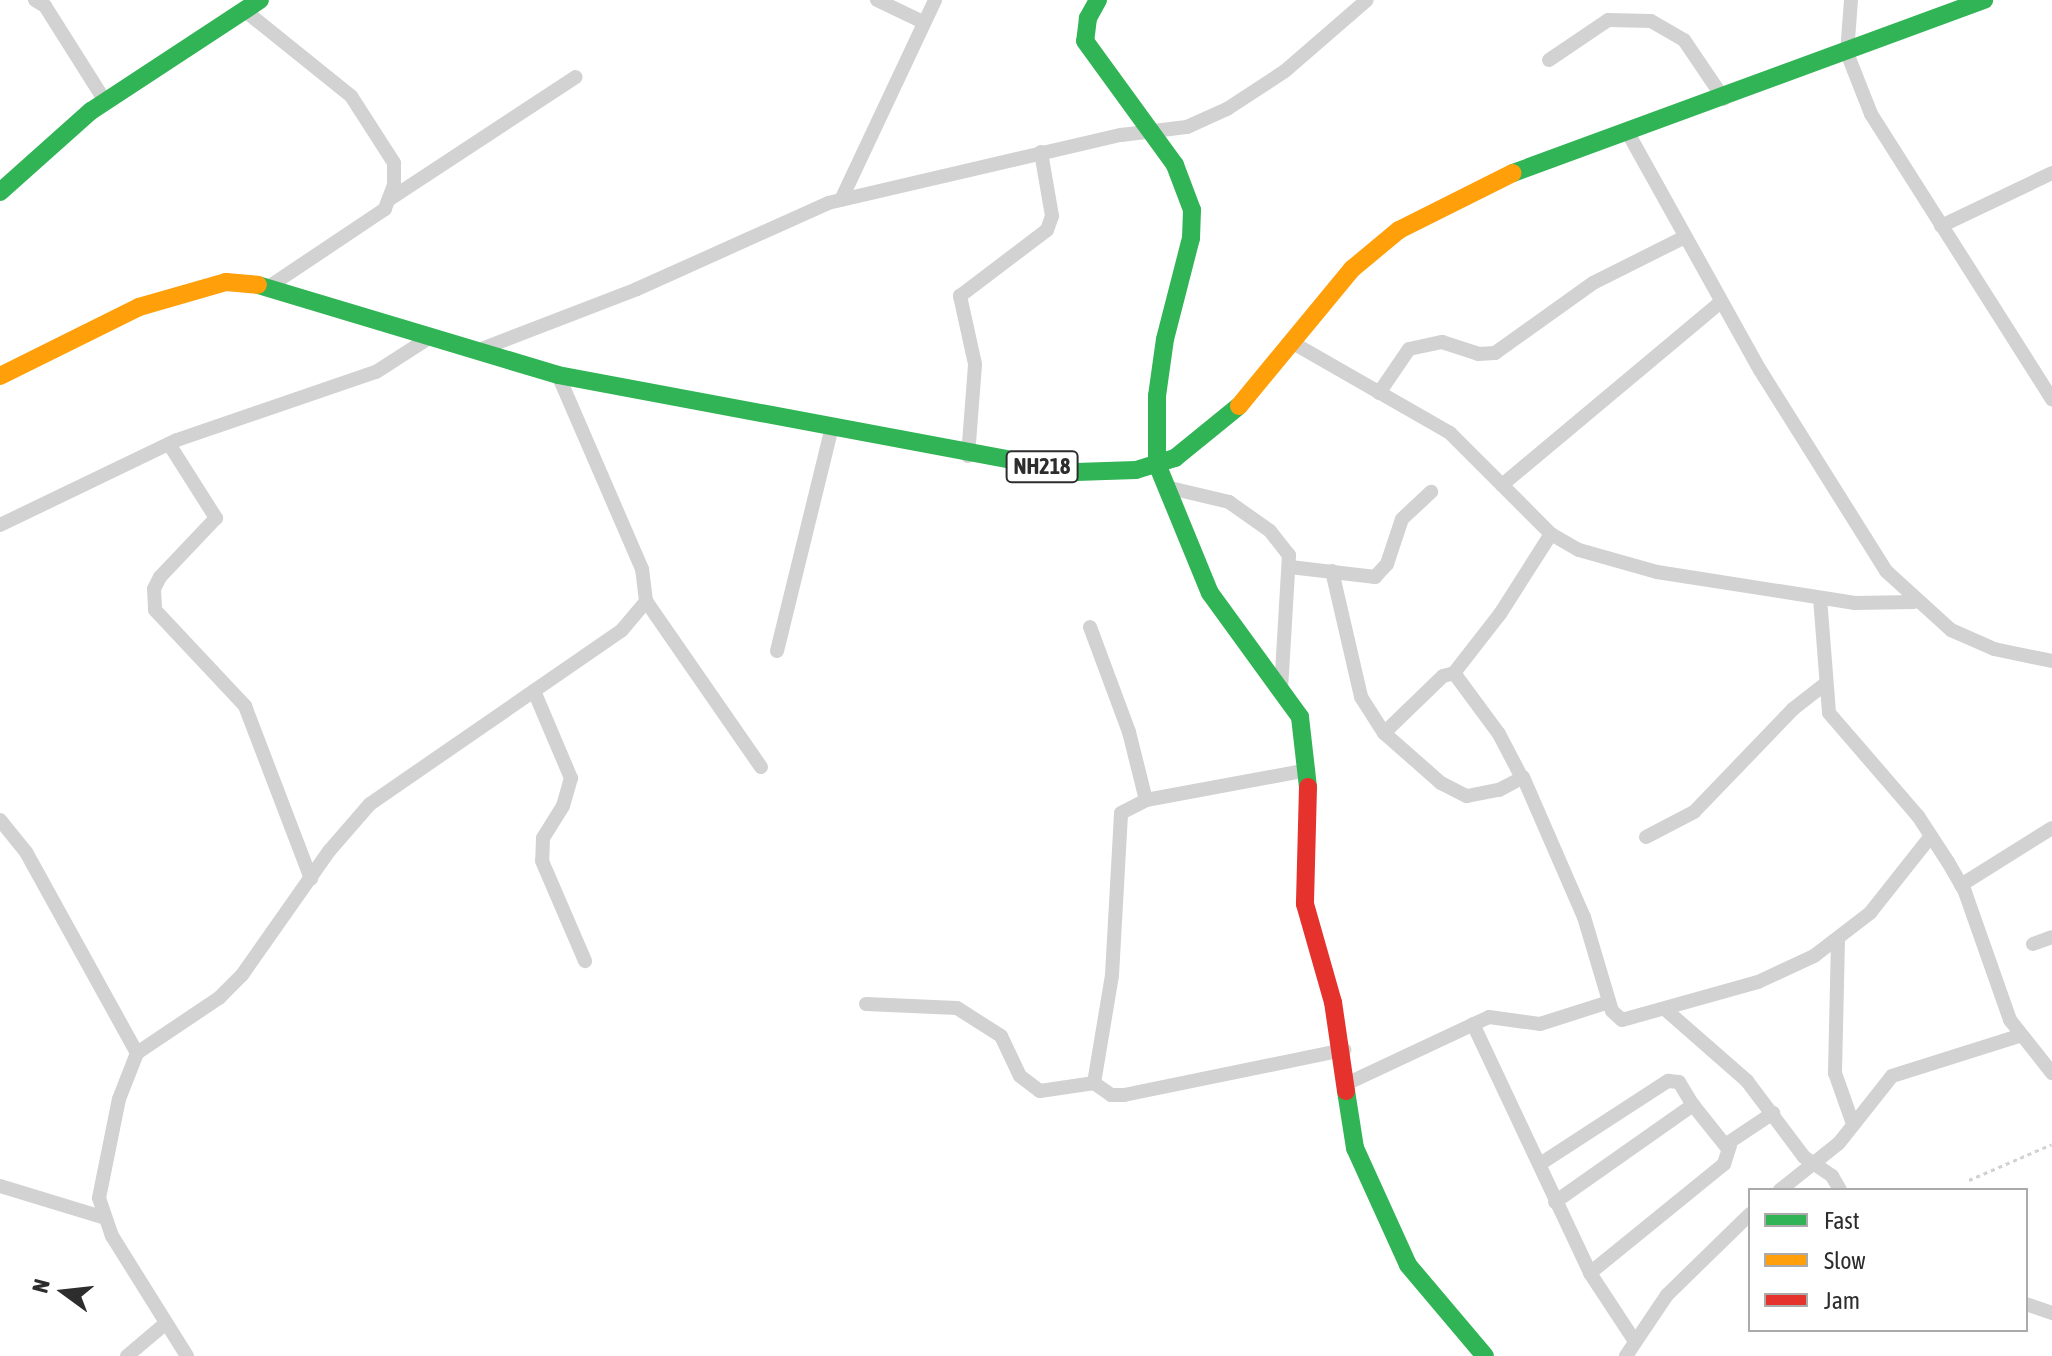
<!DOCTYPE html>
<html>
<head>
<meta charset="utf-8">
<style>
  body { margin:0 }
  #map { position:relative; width:2052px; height:1356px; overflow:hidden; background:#fff; font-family:"Asap Condensed",sans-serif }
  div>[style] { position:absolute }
  .path>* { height:3px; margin-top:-1.5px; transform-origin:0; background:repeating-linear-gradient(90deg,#d2d2d2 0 4px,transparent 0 8px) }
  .street>* { height:14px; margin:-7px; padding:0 7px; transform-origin:7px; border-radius:7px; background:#d2d2d2 }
  .fast>* { height:18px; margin:-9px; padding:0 9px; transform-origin:9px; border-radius:9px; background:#30b455 }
  .slow>* { height:18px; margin:-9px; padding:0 9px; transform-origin:9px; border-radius:9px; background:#ff9f0a }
  .jam>* { height:18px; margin:-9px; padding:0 9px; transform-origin:9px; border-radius:9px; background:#e5322d }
  span { translate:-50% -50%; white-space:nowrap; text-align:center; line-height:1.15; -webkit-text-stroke:8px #fff; paint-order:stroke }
  .shield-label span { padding:2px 6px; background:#fff; border:2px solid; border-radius:6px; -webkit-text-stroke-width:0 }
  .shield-label { font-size:22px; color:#2d2d2d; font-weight:700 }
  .legend { position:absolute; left:1748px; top:1188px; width:280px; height:144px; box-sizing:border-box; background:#fff; border:2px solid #ababab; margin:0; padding:10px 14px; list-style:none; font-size:24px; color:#2d2d2d }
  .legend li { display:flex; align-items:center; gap:16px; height:40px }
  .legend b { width:40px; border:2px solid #ababab }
  .north { position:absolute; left:24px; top:1252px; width:80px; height:80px; -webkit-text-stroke:6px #fff; paint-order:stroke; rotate:285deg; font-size:22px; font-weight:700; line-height:32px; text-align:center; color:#2d2d2d }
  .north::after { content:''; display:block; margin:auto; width:28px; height:36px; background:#2d2d2d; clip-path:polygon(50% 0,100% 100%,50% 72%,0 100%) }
</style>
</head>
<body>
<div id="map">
  <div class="path">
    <div style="left:1969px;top:1180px;width:90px;rotate:-23.4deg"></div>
  </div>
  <div class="street">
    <div style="left:35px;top:0;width:12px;rotate:31deg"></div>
    <div style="left:45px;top:6px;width:112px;rotate:57.7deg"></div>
    <div style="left:877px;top:0;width:51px;rotate:25.6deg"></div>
    <div style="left:1851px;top:0;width:53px;rotate:94.3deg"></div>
    <div style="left:1847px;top:53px;width:66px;rotate:68.5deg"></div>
    <div style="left:1871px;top:114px;width:338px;rotate:57.6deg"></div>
    <div style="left:244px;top:10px;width:137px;rotate:38.8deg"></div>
    <div style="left:351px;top:96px;width:80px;rotate:57.3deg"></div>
    <div style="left:394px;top:163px;width:22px;rotate:90deg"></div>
    <div style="left:394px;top:185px;width:26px;rotate:111deg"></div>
    <div style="left:385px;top:209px;width:138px;rotate:146.2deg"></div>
    <div style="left:1549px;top:60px;width:71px;rotate:-34.1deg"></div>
    <div style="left:1608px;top:20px;width:43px;rotate:1.3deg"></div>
    <div style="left:1651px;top:21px;width:38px;rotate:30deg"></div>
    <div style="left:1684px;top:40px;width:71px;rotate:55.9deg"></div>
    <div style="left:1628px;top:133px;width:271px;rotate:60.9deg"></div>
    <div style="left:1760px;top:370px;width:237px;rotate:57.9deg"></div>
    <div style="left:1886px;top:571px;width:88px;rotate:42.2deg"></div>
    <div style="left:1951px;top:630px;width:47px;rotate:23.8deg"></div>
    <div style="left:1994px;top:649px;width:59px;rotate:11.7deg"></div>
    <div style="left:390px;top:199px;width:222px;rotate:-33.3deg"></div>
    <div style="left:841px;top:200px;width:221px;rotate:-64.8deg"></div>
    <div style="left:1941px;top:226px;width:123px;rotate:-25.5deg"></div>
    <div style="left:1293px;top:343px;width:181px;rotate:29.8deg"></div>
    <div style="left:1450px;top:433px;width:143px;rotate:45deg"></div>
    <div style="left:1551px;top:534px;width:32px;rotate:30deg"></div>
    <div style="left:1579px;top:550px;width:81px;rotate:15.8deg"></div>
    <div style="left:1657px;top:572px;width:199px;rotate:8.9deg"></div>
    <div style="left:1854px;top:603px;width:60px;rotate:-1deg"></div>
    <div style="left:479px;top:350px;width:169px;rotate:-21.1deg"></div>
    <div style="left:637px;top:289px;width:209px;rotate:-24.2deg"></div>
    <div style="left:828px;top:203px;width:301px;rotate:-13.1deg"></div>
    <div style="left:1121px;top:135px;width:66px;rotate:-6.9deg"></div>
    <div style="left:1187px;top:127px;width:44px;rotate:-24.2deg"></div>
    <div style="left:1227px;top:109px;width:69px;rotate:-33.2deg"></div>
    <div style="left:1285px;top:71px;width:108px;rotate:-40.9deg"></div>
    <div style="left:1379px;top:393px;width:53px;rotate:-55.7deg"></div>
    <div style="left:1409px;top:349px;width:34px;rotate:-12deg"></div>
    <div style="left:1442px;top:342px;width:38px;rotate:18deg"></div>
    <div style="left:1478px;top:354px;width:17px;rotate:-3deg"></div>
    <div style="left:1495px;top:353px;width:120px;rotate:-35.5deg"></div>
    <div style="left:1593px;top:283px;width:103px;rotate:-26.6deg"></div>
    <div style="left:169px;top:444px;width:88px;rotate:57.6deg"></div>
    <div style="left:216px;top:518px;width:81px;rotate:133.5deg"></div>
    <div style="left:160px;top:577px;width:13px;rotate:117deg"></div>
    <div style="left:154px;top:589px;width:21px;rotate:87deg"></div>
    <div style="left:155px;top:610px;width:132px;rotate:46.8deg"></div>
    <div style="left:245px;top:706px;width:185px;rotate:69.1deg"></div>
    <div style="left:968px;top:456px;width:92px;rotate:-85.6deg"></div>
    <div style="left:975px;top:364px;width:70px;rotate:-102.4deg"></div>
    <div style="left:960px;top:296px;width:109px;rotate:-37.2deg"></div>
    <div style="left:1047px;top:230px;width:15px;rotate:-70deg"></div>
    <div style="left:1052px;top:216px;width:65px;rotate:-99.8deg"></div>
    <div style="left:1502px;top:485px;width:285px;rotate:-39.9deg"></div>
    <div style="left:1166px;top:487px;width:65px;rotate:13.4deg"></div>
    <div style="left:1229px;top:502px;width:50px;rotate:35.3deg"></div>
    <div style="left:1270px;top:531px;width:31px;rotate:52deg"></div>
    <div style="left:1289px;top:555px;width:133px;rotate:93.4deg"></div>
    <div style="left:0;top:525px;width:196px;rotate:-25.7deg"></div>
    <div style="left:177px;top:440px;width:210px;rotate:-18.9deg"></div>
    <div style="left:376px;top:372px;width:63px;rotate:-32.7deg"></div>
    <div style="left:1290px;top:567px;width:86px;rotate:6.7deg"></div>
    <div style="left:1375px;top:577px;width:18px;rotate:-47deg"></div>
    <div style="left:1387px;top:564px;width:47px;rotate:-71.6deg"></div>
    <div style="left:1402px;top:519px;width:40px;rotate:-43deg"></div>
    <div style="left:1332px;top:571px;width:129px;rotate:77deg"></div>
    <div style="left:1361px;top:697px;width:43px;rotate:57.4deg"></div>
    <div style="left:1384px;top:733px;width:76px;rotate:41.3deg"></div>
    <div style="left:1441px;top:783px;width:29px;rotate:27deg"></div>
    <div style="left:1467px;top:796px;width:33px;rotate:-11deg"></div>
    <div style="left:1499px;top:790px;width:27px;rotate:-28deg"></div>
    <div style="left:1523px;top:777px;width:153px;rotate:66.5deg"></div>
    <div style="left:1584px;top:917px;width:98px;rotate:73.4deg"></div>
    <div style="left:1612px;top:1011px;width:13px;rotate:42deg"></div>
    <div style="left:1622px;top:1020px;width:141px;rotate:-15.6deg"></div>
    <div style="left:1758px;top:982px;width:62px;rotate:-24.9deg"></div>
    <div style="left:1814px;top:956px;width:71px;rotate:-37.5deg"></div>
    <div style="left:1870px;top:913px;width:98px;rotate:-51.6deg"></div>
    <div style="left:1820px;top:598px;width:115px;rotate:85.5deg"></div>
    <div style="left:1829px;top:713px;width:136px;rotate:49.2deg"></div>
    <div style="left:1918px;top:816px;width:55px;rotate:56.9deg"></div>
    <div style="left:1948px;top:862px;width:34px;rotate:60deg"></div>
    <div style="left:1965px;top:892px;width:136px;rotate:70.6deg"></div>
    <div style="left:2010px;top:1020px;width:68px;rotate:51.6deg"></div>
    <div style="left:646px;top:601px;width:202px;rotate:55.3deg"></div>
    <div style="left:1090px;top:627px;width:112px;rotate:69.6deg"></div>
    <div style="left:1129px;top:732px;width:70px;rotate:76deg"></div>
    <div style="left:777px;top:651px;width:231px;rotate:-76.2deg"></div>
    <div style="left:1454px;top:673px;width:75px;rotate:-52.1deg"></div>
    <div style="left:1500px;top:614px;width:95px;rotate:-57.5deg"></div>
    <div style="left:534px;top:691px;width:95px;rotate:67deg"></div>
    <div style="left:571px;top:778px;width:29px;rotate:106deg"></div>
    <div style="left:563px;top:806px;width:38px;rotate:122deg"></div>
    <div style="left:543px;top:838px;width:23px;rotate:92deg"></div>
    <div style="left:542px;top:861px;width:109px;rotate:66.7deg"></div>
    <div style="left:1384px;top:733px;width:82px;rotate:-44deg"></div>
    <div style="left:1443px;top:676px;width:11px;rotate:-15deg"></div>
    <div style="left:1454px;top:673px;width:76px;rotate:53.6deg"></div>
    <div style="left:1499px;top:734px;width:50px;rotate:62.4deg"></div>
    <div style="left:0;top:820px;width:41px;rotate:50.9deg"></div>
    <div style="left:26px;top:852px;width:230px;rotate:61.1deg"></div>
    <div style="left:1646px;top:837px;width:54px;rotate:-27.5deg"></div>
    <div style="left:1694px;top:812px;width:143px;rotate:-46.1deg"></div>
    <div style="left:1793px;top:709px;width:39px;rotate:-38deg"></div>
    <div style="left:1961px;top:885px;width:107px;rotate:-32.1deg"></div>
    <div style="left:1838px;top:940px;width:133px;rotate:91.3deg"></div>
    <div style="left:1835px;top:1073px;width:54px;rotate:70.6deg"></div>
    <div style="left:2033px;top:944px;width:20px;rotate:-20deg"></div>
    <div style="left:866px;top:1004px;width:91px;rotate:2.5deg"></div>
    <div style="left:957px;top:1008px;width:52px;rotate:32.5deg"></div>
    <div style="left:1001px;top:1036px;width:44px;rotate:64.6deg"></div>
    <div style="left:1020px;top:1076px;width:25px;rotate:37deg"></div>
    <div style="left:1040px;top:1091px;width:55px;rotate:-8.4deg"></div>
    <div style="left:1094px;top:1083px;width:21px;rotate:35deg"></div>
    <div style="left:1111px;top:1095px;width:13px"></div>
    <div style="left:1124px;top:1095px;width:225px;rotate:-11.6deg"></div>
    <div style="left:1666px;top:1010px;width:108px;rotate:41.2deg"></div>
    <div style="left:1747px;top:1081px;width:95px;rotate:53.1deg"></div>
    <div style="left:1804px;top:1157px;width:34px;rotate:34deg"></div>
    <div style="left:1832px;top:1176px;width:16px;rotate:60deg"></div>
    <div style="left:1473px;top:1024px;width:275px;rotate:64.8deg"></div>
    <div style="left:1094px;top:1083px;width:109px;rotate:-80.5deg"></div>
    <div style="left:1112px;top:975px;width:162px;rotate:-86.8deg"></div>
    <div style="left:1121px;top:813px;width:28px;rotate:-27deg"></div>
    <div style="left:1146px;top:800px;width:165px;rotate:-10.5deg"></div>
    <div style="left:1346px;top:1084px;width:158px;rotate:-25.1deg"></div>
    <div style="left:1489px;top:1017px;width:51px;rotate:7.8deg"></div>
    <div style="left:1540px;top:1024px;width:72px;rotate:-17.7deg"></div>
    <div style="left:1540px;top:1164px;width:153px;rotate:-33deg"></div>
    <div style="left:1668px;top:1081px;width:11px;rotate:5deg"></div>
    <div style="left:1679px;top:1082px;width:27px;rotate:59deg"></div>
    <div style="left:0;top:1186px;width:107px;rotate:16.9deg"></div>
    <div style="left:1780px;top:1190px;width:75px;rotate:-38.5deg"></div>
    <div style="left:1839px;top:1143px;width:85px;rotate:-51.7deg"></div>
    <div style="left:1892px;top:1076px;width:133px;rotate:-17.5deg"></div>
    <div style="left:1555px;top:1202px;width:169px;rotate:-35.1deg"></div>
    <div style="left:1693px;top:1105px;width:51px;rotate:51.3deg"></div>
    <div style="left:1725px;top:1145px;width:58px;rotate:-33.7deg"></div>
    <div style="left:2026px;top:1304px;width:28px;rotate:19deg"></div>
    <div style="left:1634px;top:1340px;width:80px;rotate:-123.3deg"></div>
    <div style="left:1590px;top:1273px;width:173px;rotate:-39.1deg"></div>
    <div style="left:1724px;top:1164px;width:20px;rotate:-72deg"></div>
    <div style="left:127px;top:1356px;width:51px;rotate:-40.2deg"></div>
    <div style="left:187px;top:1356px;width:142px;rotate:-122deg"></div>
    <div style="left:112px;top:1236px;width:40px;rotate:-108.9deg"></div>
    <div style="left:99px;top:1198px;width:101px;rotate:-78.6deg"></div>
    <div style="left:119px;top:1099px;width:49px;rotate:-68.6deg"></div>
    <div style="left:137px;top:1053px;width:99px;rotate:-33.9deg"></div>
    <div style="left:219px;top:998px;width:33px;rotate:-45deg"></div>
    <div style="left:242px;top:975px;width:153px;rotate:-54.9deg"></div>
    <div style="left:330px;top:850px;width:61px;rotate:-49deg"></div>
    <div style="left:370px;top:804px;width:306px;rotate:-34.6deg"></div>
    <div style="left:622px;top:630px;width:38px;rotate:-50deg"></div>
    <div style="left:646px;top:601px;width:32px;rotate:-97deg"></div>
    <div style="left:642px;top:569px;width:211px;rotate:-113.4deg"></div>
    <div style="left:1626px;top:1356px;width:73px;rotate:-56.1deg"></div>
    <div style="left:1667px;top:1295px;width:116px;rotate:-44.3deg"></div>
  </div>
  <div class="fast">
    <div style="left:1098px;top:0;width:21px;rotate:119deg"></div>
    <div style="left:1088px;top:18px;width:23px;rotate:97deg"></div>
    <div style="left:1085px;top:41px;width:153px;rotate:54deg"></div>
    <div style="left:1175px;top:165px;width:48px;rotate:69.3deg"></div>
    <div style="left:1192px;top:210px;width:28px;rotate:92deg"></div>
    <div style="left:1191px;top:238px;width:104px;rotate:104.4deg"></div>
    <div style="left:1165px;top:339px;width:58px;rotate:98deg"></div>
    <div style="left:1157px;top:396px;width:68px;rotate:90deg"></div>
    <div style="left:1157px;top:464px;width:139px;rotate:67.7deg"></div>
    <div style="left:1210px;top:593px;width:153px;rotate:54deg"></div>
    <div style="left:1300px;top:717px;width:70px;rotate:83.5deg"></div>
    <div style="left:1513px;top:173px;width:502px;rotate:-20.17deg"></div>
    <div style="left:0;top:192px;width:122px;rotate:-41.7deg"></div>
    <div style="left:91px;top:111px;width:202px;rotate:-33.3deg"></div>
    <div style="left:258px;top:285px;width:313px;rotate:16.7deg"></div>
    <div style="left:558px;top:375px;width:527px;rotate:10.61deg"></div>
    <div style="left:1076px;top:472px;width:60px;rotate:-1.9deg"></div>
    <div style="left:1136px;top:470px;width:41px;rotate:-17.1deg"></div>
    <div style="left:1175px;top:458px;width:82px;rotate:-39.1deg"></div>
    <div style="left:1346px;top:1091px;width:58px;rotate:81deg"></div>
    <div style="left:1355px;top:1148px;width:128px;rotate:65.6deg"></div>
    <div style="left:1408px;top:1265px;width:119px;rotate:49.8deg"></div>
  </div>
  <div class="slow">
    <div style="left:0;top:376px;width:155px;rotate:-26.4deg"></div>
    <div style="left:139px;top:307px;width:91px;rotate:-16deg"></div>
    <div style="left:226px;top:282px;width:32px;rotate:5deg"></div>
    <div style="left:1239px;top:406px;width:178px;rotate:-50.5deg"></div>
    <div style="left:1352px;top:269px;width:61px;rotate:-39.7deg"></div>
    <div style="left:1399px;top:230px;width:127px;rotate:-26.6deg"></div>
  </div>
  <div class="jam">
    <div style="left:1308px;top:787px;width:117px;rotate:91.5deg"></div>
    <div style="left:1305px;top:904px;width:102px;rotate:74.1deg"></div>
    <div style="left:1333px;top:1002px;width:90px;rotate:81.7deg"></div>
  </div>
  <div class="shield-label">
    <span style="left:1042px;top:467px">NH218</span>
  </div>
  <ul class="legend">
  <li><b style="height:10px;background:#30b455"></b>Fast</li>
  <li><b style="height:10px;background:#ff9f0a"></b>Slow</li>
  <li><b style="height:10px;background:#e5322d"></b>Jam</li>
  </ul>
  <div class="north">N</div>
</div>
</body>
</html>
